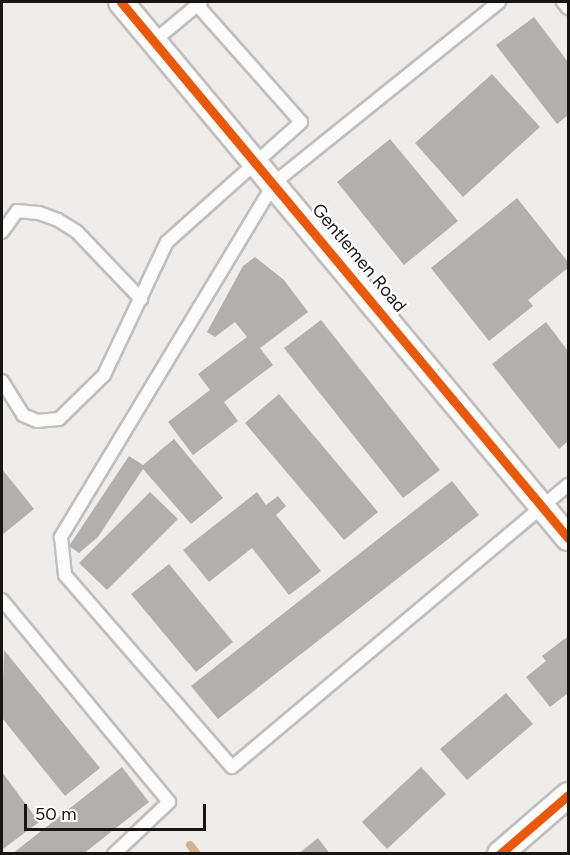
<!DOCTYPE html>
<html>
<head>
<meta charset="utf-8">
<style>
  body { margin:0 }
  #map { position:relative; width:570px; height:855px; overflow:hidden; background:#efedeb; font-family:Figtree,sans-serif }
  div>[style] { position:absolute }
  .stream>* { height:8px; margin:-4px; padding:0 4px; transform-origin:4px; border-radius:4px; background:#d2b28d }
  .building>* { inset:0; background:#b1b0af }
  .roads { filter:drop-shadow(2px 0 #c0bfbd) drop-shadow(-2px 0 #c0bfbd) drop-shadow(0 2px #c0bfbd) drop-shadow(0 -2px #c0bfbd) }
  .service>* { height:12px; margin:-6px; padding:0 6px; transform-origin:6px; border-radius:6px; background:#fdfcfc }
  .minor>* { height:24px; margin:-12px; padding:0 12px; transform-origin:12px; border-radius:12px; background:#fdfcfc }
  .cycleway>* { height:9px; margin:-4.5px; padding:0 4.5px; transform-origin:4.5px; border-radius:4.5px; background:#e8590c }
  span { translate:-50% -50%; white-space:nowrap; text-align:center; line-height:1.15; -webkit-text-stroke:4.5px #fff; paint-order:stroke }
  .street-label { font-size:18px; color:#171615 }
  .frame { position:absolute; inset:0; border:3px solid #171615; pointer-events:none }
  .scale { position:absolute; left:24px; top:804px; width:182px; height:27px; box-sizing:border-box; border:3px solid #171615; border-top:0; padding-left:8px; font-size:18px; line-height:21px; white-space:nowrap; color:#171615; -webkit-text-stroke:4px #fff; paint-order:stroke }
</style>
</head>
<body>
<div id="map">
  <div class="stream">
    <div style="left:190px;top:845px;width:11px;rotate:52deg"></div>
  </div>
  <div class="building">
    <div style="clip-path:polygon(534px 17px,568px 62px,568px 115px,557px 124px,496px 45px)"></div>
    <div style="clip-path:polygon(492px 74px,540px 127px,463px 197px,415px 143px)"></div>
    <div style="clip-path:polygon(390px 139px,458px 221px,404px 265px,337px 182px)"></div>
    <div style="clip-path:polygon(517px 198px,568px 262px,568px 268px,528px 300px,533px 306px,489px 341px,431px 268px)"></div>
    <div style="clip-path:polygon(255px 257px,284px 280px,308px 312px,260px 348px,273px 365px,224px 402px,238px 421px,193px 455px,168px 422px,210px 390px,198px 374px,247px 337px,235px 322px,215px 337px,207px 332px,243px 266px)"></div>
    <div style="clip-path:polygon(321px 320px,440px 470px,403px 498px,284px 348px)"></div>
    <div style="clip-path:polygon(546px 322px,568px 351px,568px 441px,559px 449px,492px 364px)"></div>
    <div style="clip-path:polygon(279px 394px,378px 512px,344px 540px,245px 423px)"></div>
    <div style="clip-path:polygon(174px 439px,223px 498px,191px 524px,143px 469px,98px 537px,79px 553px,69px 546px,129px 456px,143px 465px)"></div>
    <div style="clip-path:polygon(2px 469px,34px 509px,2px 535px)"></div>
    <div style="clip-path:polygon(452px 481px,479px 515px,218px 719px,191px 686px)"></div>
    <div style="clip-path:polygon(150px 492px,178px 519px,107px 590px,79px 563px)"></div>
    <div style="clip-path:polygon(257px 492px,266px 505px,278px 496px,286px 506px,276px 515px,321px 571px,289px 595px,252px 548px,209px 582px,183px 550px)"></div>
    <div style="clip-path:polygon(169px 564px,233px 642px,196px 672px,131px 594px)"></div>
    <div style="clip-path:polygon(567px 637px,568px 693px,550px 707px,526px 677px,546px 661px,542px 656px)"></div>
    <div style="clip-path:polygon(4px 650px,100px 768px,65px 796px,2px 718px)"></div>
    <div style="clip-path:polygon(506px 693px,533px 724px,467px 780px,440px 749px)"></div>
    <div style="clip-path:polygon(122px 767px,149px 802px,83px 854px,12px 854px)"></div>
    <div style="clip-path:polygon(421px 767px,446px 794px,387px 849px,362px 822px)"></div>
    <div style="clip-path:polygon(2px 772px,39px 822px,3px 849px,2px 847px)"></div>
    <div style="clip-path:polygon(318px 838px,330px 854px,298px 854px)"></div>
  </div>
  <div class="roads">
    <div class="service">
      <div style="left:499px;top:2px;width:287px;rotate:141.2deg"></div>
      <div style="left:275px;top:182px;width:415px;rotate:121.1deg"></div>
      <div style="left:61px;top:537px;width:38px;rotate:84deg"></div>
      <div style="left:65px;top:575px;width:254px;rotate:49deg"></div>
      <div style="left:232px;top:767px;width:439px;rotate:-40deg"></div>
      <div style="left:563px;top:2px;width:8px;rotate:50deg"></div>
      <div style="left:154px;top:41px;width:61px;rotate:-39.7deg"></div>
      <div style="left:2px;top:232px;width:26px;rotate:-54deg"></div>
      <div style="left:17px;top:211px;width:22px;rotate:5deg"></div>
      <div style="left:39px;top:213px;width:20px;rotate:20deg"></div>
      <div style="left:58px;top:220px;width:22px;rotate:32deg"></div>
      <div style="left:77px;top:232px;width:93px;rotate:46.3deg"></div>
      <div style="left:2px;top:381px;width:40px;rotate:58deg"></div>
      <div style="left:23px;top:415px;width:15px;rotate:23deg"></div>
      <div style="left:37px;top:421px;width:22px;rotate:-5deg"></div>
      <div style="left:59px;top:419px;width:63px;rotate:-44.4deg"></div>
      <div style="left:104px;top:375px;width:147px;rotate:-64.7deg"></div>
      <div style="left:167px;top:242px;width:180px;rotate:-41.8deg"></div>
      <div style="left:301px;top:122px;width:157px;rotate:-131.6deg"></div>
      <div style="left:2px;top:600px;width:262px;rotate:50.4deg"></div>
      <div style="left:169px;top:802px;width:76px;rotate:136.6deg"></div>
    </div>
    <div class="minor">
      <div style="left:121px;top:2px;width:698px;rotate:50.17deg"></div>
      <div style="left:500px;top:854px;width:90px;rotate:-40.9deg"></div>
    </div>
  </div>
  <div class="cycleway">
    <div style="left:121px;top:2px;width:698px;rotate:50.17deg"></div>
    <div style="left:500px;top:854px;width:90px;rotate:-40.9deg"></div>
  </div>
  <div class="street-label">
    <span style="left:359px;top:258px;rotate:50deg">Gentlemen Road</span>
  </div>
  <div class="frame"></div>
  <div class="scale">50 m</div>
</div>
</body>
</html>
